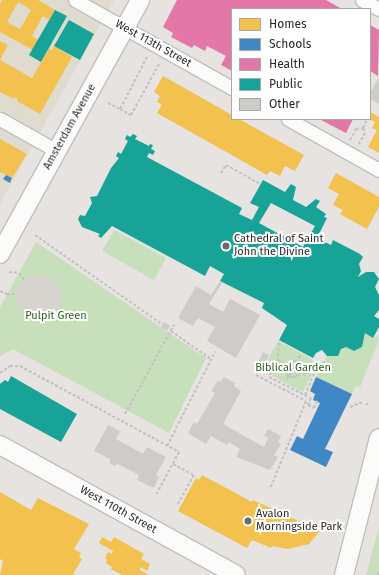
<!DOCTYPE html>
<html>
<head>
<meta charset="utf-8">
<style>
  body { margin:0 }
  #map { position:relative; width:379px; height:575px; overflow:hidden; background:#e6e3e0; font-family:"Fira Sans",sans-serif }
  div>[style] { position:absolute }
  .education>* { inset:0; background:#e0dbcf }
  .green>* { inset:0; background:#c8dfbb }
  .plaza>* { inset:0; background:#d7d3cf }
  .round { border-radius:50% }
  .homes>* { inset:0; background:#f2c14e }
  .schools>* { inset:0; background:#3f88c5 }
  .health>* { inset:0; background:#e377a8 }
  .public>* { inset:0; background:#17a398 }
  .building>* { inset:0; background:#ceccc9 }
  .path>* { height:2px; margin-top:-1px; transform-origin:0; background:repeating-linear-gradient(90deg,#c3c2c2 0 3px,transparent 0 5px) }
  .path>.ring { margin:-1px; padding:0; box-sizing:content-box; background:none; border:2px solid #c3c2c2; border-radius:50% }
  .roads { filter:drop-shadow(1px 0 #c0bfc0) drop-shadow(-1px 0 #c0bfc0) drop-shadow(0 1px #c0bfc0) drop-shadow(0 -1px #c0bfc0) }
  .street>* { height:13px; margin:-6.5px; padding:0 6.5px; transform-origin:6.5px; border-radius:6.5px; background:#fbfbfa }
  .secondary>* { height:18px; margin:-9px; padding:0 9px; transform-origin:9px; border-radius:9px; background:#fbfbfa }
  .dots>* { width:11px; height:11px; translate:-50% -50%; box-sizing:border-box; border:2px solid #fff; border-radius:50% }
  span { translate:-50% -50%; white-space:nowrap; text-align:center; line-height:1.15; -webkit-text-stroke:4px #fff; paint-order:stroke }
  .street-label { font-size:11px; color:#292929 }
  .poi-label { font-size:11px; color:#292929 }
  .left { translate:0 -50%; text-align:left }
  .park-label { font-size:11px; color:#2b5f20 }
  .legend { position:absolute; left:231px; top:8px; width:140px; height:112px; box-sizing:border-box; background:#fff; border:1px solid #a9a9a9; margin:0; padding:5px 7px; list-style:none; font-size:12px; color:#292929 }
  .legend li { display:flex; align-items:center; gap:8px; height:20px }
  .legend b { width:20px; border:1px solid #a9a9a9 }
</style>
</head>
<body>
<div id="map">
  <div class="education">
    <div style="clip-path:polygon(0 0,114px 0,0 204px)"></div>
  </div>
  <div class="green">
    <div style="clip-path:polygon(114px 230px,166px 258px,154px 280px,102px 251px)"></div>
    <div style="clip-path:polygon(36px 242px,206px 358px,169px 433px,13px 349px,0 356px,0 307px)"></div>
    <div style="clip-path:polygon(365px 333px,373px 338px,377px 336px,379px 340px,360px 387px,356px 386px,352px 394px,316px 377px,327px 356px,337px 356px,341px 349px,346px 347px,354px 351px,362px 347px)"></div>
    <div style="clip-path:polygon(278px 341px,312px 359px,316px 366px,303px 392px,272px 376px,274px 372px,264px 366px)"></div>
    <div style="clip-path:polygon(379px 527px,379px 575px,366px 575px,376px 538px)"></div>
  </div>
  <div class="plaza">
    <div class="round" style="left:16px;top:275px;width:46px;height:46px"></div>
  </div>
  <div class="homes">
    <div style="clip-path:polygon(evenodd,2px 0,38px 0,55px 10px,49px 20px,43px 16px,41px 19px,32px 36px,38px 40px,33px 50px,0 32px,0 4px,2px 0,18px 2px,31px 10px,20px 29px,7px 22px,18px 2px)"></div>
    <div style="clip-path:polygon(0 41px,8px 45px,0 60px)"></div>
    <div style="clip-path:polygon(54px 46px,72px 57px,40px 114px,17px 101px,18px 99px,15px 97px,14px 99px,0 92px,0 60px,32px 78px,49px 49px,52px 50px)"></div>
    <div style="clip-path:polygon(163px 76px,232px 115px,232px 119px,239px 119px,304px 155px,295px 171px,285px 166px,280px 176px,270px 171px,267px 175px,157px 113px,162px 105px,157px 102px,160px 96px,154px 92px)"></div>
    <div style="clip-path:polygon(370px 112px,379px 117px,379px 153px,368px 147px,377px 130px,372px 128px,375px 122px,370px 119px)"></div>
    <div style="clip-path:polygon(0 139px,27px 154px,12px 178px,0 172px)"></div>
    <div style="clip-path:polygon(336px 173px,379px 197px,379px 207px,367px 229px,340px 214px,343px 210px,333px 205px,339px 194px,328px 188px)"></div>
    <div style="clip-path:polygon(202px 475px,252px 502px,253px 500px,320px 531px,309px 544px,288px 549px,272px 546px,271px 548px,252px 540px,247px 548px,178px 511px,196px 478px,199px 480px)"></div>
    <div style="clip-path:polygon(0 492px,31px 510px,38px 498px,89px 524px,74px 549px,81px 553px,79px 557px,82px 559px,73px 574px,76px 575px,0 575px,3px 561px,0 559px)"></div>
    <div style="clip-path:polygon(102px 537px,111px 542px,114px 537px,144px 554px,141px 559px,150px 564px,147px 571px,141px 567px,140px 570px,149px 575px,122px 575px,111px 569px,112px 567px,106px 563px,107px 560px,105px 558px,108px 552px,112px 554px,113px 551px,99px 543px)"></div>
  </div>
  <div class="schools">
    <div style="clip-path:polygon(6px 175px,12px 178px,10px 183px,3px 179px)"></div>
    <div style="clip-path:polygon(316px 377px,352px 394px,325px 449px,333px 452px,326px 467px,290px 450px,297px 436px,303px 439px,320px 403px,313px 400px,315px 394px,310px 391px)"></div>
  </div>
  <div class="health">
    <div style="clip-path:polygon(177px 0,326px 0,342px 9px,232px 9px,232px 71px,221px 65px,226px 56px,207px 46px,205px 51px,194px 45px,192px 48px,171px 37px,173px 33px,163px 27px)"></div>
    <div style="clip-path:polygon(370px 25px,379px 30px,378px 76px,370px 71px)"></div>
    <div style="clip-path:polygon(319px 119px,353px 119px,346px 133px)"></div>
  </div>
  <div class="public">
    <div style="clip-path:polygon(55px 10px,67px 16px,41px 62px,29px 55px)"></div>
    <div style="clip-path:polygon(69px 20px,94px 34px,80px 60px,54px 46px)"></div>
    <div style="clip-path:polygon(evenodd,133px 134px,137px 136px,135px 139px,149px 146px,150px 144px,153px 145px,151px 149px,155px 151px,153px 155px,149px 153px,147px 157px,242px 208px,239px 214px,252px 220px,259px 207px,250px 203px,263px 180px,285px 192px,291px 184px,296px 187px,293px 200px,306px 207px,316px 199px,320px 201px,316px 207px,326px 214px,324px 217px,327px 218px,317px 238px,331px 245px,333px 240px,360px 254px,363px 257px,359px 264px,361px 271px,358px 277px,366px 272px,374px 272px,379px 279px,375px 287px,379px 295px,379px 310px,374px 316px,379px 319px,379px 327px,373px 338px,365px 333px,362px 347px,354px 351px,346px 347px,341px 349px,338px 356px,327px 356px,322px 350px,316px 353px,313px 358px,279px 340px,287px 325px,262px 308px,264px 303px,220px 281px,224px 274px,210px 266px,205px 276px,112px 226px,101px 238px,98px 236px,100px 234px,82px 227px,78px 219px,80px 215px,85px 216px,92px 203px,90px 197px,97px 196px,111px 168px,119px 158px,116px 156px,118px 152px,121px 154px,128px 141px,125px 139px,127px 135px,130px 137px,133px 134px,271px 203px,315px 226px,303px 247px,259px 223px,271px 203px)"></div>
    <div style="clip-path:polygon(11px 376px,77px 414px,61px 442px,0 409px,0 384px,5px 380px,8px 382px)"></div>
  </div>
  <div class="building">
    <div style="clip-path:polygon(378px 79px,379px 79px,379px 104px,370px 99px,370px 93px)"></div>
    <div style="clip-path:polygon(220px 281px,222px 283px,209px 304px,223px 312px,230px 299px,260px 315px,236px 358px,207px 341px,215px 327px,198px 318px,193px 326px,178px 318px,196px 286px,211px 295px)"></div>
    <div style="clip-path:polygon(164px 322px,170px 326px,167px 331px,161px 327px)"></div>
    <div style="clip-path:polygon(263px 352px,269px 355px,263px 366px,258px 363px)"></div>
    <div style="clip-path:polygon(224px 377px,235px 383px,234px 386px,241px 391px,223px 424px,264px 447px,268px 438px,264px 436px,268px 429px,281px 436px,278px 442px,281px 444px,274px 455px,278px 457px,270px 470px,236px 457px,240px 449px,229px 442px,227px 445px,211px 436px,206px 444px,188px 433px,194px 422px,197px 424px,215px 393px,211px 391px,218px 380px,220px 382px)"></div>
    <div style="clip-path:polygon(108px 425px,120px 431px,116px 439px,143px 454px,147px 447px,166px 457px,156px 475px,159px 477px,154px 488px,137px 480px,139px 475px,118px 464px,114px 466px,110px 463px,110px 459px,94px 451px)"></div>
  </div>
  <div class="path">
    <div style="left:147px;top:57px;width:59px;rotate:117.4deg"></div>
    <div style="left:120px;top:109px;width:13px;rotate:29deg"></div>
    <div style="left:131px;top:115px;width:58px;rotate:-61.2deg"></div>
    <div style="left:108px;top:103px;width:13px;rotate:27deg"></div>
    <div style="left:363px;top:128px;width:10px;rotate:-66deg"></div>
    <div style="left:350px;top:140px;width:13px;rotate:-61deg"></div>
    <div style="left:356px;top:129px;width:7px;rotate:-8deg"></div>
    <div style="left:363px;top:128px;width:5px;rotate:68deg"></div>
    <div style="left:365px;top:133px;width:13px;rotate:119deg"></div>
    <div style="left:221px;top:173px;width:9px;rotate:-58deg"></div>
    <div style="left:226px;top:165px;width:39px;rotate:29deg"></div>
    <div style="left:35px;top:235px;width:153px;rotate:35.1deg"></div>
    <div style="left:9px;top:272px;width:10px;rotate:6deg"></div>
    <div style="left:19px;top:273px;width:10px;rotate:53deg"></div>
    <div style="left:0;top:291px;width:8px;rotate:23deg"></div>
    <div style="left:7px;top:294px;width:10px"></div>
    <div style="left:171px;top:331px;width:49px;rotate:35deg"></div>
    <div style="left:279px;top:343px;width:16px;rotate:94deg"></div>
    <div style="left:278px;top:359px;width:20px;rotate:117deg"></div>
    <div style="left:269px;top:377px;width:47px;rotate:26.6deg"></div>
    <div style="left:311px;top:398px;width:8px;rotate:113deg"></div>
    <div style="left:308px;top:405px;width:7px;rotate:27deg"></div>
    <div style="left:314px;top:408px;width:8px;rotate:-67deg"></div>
    <div style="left:278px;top:360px;width:16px;rotate:30deg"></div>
    <div class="ring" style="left:285px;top:361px;width:14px;height:14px"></div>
    <div style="left:292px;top:366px;width:4px;rotate:34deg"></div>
    <div style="left:295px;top:368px;width:2px;rotate:117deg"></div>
    <div style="left:294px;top:370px;width:3px;rotate:-162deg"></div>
    <div style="left:291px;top:369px;width:3px;rotate:-72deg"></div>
    <div style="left:294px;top:367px;width:15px;rotate:-62deg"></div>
    <div style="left:294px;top:369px;width:13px;rotate:27deg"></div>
    <div style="left:0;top:373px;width:12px;rotate:-35deg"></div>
    <div style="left:10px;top:366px;width:10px"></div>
    <div style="left:20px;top:366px;width:181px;rotate:28.4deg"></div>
    <div style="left:179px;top:452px;width:49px;rotate:118.1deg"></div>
    <div style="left:256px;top:375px;width:56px;rotate:27.5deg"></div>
    <div style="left:306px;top:401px;width:95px;rotate:112.2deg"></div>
    <div style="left:287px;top:379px;width:10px;rotate:-61deg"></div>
    <div style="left:305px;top:395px;width:33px;rotate:-67deg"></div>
    <div style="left:318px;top:365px;width:7px;rotate:-27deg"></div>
    <div style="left:367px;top:405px;width:2px;rotate:-90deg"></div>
    <div style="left:350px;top:407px;width:14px;rotate:-21deg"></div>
    <div style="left:125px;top:414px;width:102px;rotate:-61.2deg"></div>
    <div style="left:167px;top:446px;width:106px;rotate:-62.9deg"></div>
    <div style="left:173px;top:464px;width:24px;rotate:28deg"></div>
    <div style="left:194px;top:475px;width:35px;rotate:119deg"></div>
    <div style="left:378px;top:575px;width:3px;rotate:-72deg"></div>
  </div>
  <div class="roads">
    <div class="street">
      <div style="left:75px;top:0;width:180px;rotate:29.3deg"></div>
      <div style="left:362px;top:0;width:19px;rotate:28deg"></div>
      <div style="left:0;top:119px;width:65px;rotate:29.3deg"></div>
      <div style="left:288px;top:119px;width:104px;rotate:29.3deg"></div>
    </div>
    <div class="secondary">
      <div style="left:0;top:254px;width:290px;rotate:-61.1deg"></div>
      <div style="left:0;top:445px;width:269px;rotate:28.8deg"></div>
      <div style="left:344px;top:575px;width:141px;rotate:-75.7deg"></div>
    </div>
  </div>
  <div class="dots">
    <div style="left:226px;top:246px;background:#6b6a69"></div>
    <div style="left:248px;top:521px;background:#6b6a69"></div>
  </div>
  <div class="street-label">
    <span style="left:153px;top:44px;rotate:29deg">West 113th Street</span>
    <span style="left:70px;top:127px;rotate:-61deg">Amsterdam Avenue</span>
    <span style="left:118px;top:510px;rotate:29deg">West 110th Street</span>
  </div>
  <div class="poi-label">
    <span class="left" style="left:234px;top:246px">Cathedral of Saint<br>John the Divine</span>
    <span class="left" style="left:256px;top:521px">Avalon<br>Morningside Park</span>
  </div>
  <div class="park-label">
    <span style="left:56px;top:316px">Pulpit Green</span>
    <span style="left:293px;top:368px">Biblical Garden</span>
  </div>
  <ul class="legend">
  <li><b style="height:11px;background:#f2c14e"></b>Homes</li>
  <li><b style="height:11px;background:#3f88c5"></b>Schools</li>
  <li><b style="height:11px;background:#e377a8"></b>Health</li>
  <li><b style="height:11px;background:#17a398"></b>Public</li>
  <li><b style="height:11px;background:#ceccc9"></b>Other</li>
  </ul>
</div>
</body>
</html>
